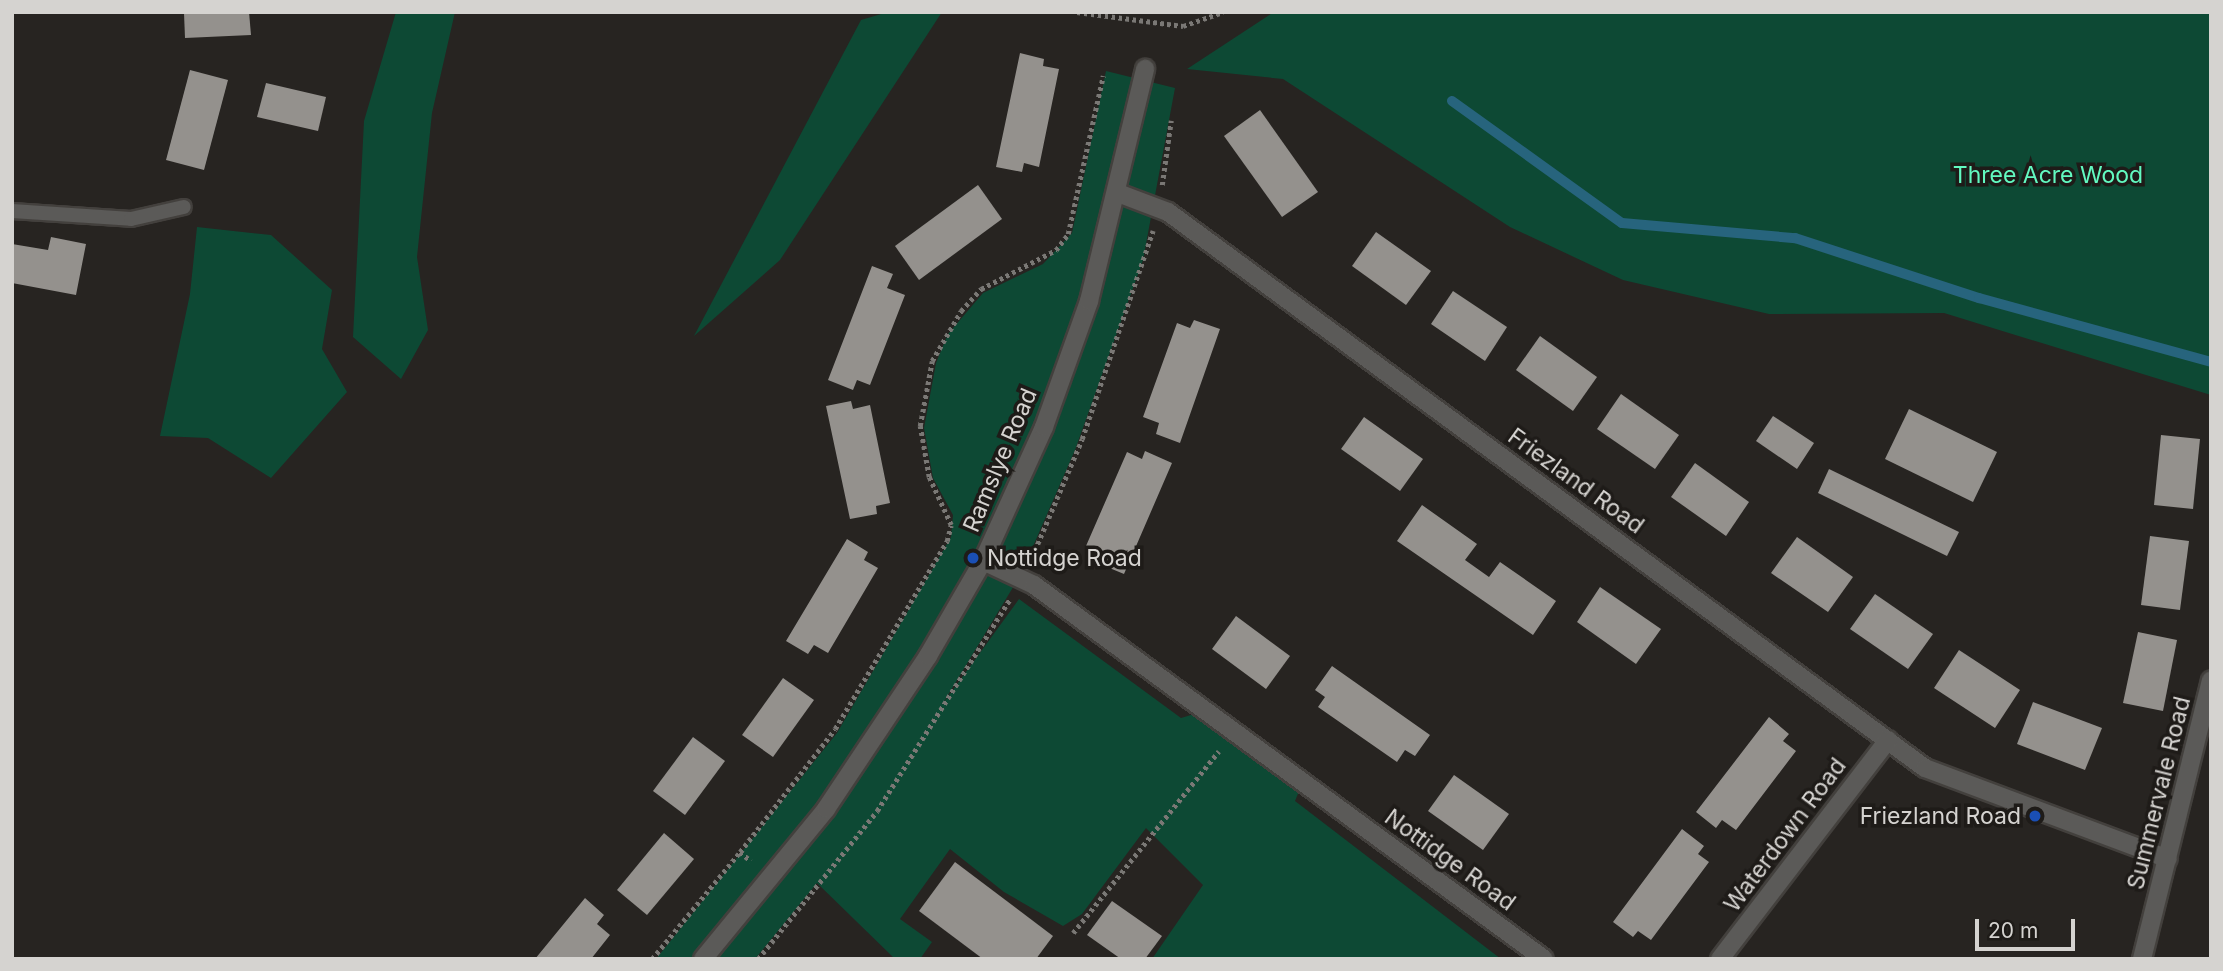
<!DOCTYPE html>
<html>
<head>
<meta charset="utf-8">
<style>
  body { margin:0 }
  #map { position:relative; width:2223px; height:971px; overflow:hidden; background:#272421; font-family:Inter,sans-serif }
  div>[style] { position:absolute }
  .green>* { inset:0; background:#0d4934 }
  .stream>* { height:10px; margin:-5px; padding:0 5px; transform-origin:5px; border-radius:5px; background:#27647d }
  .building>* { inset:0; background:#94918d }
  .path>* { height:4.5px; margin-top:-2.25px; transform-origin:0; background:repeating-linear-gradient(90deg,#7a7875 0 3.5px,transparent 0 7px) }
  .roads { filter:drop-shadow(2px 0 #43403d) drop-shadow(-2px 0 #43403d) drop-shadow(0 2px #43403d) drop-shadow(0 -2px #43403d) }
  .service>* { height:14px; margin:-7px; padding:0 7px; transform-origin:7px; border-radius:7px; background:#5b5a58 }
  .minor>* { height:18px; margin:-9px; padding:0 9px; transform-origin:9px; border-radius:9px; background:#5b5a58 }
  .dots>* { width:19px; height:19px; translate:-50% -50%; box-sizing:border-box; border:4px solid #1e1b18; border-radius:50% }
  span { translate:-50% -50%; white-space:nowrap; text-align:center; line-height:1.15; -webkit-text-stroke:7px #1e1b18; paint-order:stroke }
  .park-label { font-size:23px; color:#62f9c0 }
  .street-label { font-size:23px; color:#d5d3d0 }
  .poi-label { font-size:23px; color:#d5d3d0 }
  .left { translate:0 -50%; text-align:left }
  .right { translate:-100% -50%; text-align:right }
  .frame { position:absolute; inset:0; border:14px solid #d5d3d0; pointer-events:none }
  .scale { position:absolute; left:1975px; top:919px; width:100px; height:32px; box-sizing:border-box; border:4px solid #d5d3d0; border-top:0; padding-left:9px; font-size:21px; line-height:24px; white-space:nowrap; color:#d5d3d0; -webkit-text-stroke:5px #1e1b18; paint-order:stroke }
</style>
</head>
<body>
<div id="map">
  <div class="green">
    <div style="clip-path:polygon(396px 12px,455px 12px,432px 113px,417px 257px,428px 330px,401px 379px,353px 337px,364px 121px)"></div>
    <div style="clip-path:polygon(888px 12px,942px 12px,780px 260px,694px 336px,861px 20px)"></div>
    <div style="clip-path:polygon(1274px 12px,2211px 12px,2211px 395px,1944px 313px,1769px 314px,1623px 280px,1510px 227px,1283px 79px,1187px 69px)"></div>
    <div style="clip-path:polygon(1106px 71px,1175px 88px,1143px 260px,1075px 450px,1021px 574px,942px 705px,1019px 599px,1181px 718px,1201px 712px,1302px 784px,1295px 801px,1501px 959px,1152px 959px,1203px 885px,1146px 828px,1082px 914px,1063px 926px,1004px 892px,950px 849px,900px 919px,932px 942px,920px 959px,895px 959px,817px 883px,755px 959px,656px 959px,837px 733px,951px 537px,953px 515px,933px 478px,924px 428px,936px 363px,948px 334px,983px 293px,1043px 264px,1072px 233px)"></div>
    <div style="clip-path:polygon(197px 227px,271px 235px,332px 290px,322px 349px,347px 392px,271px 478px,208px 438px,160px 436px,190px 294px)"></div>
  </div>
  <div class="stream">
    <div style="left:1452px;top:101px;width:209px;rotate:35.7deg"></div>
    <div style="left:1622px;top:223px;width:174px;rotate:5deg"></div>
    <div style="left:1795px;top:238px;width:194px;rotate:18.1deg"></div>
    <div style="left:1979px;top:298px;width:241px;rotate:15.4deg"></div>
  </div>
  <div class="building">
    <div style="clip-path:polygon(249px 12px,251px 35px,185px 38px,184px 13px)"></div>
    <div style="clip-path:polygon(1020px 53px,1044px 59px,1043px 66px,1059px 69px,1039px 167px,1024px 163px,1022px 172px,996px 167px)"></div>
    <div style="clip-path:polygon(190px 70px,228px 80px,204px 170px,166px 160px)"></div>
    <div style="clip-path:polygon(266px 83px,326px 97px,318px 131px,257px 117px)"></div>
    <div style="clip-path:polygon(1260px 110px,1318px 192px,1282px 217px,1224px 136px)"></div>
    <div style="clip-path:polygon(978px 185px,1002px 219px,919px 280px,895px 246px)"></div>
    <div style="clip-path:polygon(1376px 232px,1431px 271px,1406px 305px,1352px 266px)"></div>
    <div style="clip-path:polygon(51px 237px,86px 244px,76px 295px,12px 283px,12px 244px,48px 250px)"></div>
    <div style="clip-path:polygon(872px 266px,893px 274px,887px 288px,905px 295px,870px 385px,857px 380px,853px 390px,828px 380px)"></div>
    <div style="clip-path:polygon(1453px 291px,1507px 327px,1485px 361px,1431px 324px)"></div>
    <div style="clip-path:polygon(1194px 320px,1220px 329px,1180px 443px,1156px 434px,1159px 423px,1143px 417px,1177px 323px,1190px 328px)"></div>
    <div style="clip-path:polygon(1540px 336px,1597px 377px,1573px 411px,1516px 370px)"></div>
    <div style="clip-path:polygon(1621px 394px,1679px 435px,1655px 469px,1597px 429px)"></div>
    <div style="clip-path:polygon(851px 401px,853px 409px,870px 405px,890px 503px,876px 506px,877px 514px,850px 519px,826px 406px)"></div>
    <div style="clip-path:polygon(1909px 409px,1997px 452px,1973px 502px,1885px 459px)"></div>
    <div style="clip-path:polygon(1773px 416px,1814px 443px,1797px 469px,1756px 441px)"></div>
    <div style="clip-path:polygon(1364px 417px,1423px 459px,1400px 491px,1341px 449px)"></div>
    <div style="clip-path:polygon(2161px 435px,2200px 439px,2193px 509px,2154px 505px)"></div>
    <div style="clip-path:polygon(1145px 451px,1172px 463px,1124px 574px,1095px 562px,1099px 552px,1086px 546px,1127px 452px,1142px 459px)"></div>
    <div style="clip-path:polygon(1695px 463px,1749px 502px,1726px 536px,1671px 497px)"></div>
    <div style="clip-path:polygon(1829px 469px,1959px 532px,1947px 556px,1818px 493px)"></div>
    <div style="clip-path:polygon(1422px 505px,1477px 544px,1465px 560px,1489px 577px,1500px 562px,1556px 601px,1533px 635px,1397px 541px)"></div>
    <div style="clip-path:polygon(2150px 536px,2189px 541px,2180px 610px,2141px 605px)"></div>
    <div style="clip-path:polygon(1797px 537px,1853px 577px,1828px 612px,1771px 573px)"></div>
    <div style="clip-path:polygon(847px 539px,868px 552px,864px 560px,878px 568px,828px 653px,814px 645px,808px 654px,786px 641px)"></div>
    <div style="clip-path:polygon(1600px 587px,1661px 629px,1636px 664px,1577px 622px)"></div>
    <div style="clip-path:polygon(1875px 594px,1933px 634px,1908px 669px,1850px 629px)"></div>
    <div style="clip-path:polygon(1236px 616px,1290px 656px,1266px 689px,1212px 649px)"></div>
    <div style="clip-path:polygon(2138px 632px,2177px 640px,2163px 711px,2123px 703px)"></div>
    <div style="clip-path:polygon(1959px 650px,2020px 690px,1995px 728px,1934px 688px)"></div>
    <div style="clip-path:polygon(1332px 666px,1430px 735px,1415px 756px,1405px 750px,1397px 762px,1318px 707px,1325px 697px,1315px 690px)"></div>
    <div style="clip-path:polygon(783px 678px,814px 700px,773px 757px,742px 735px)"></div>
    <div style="clip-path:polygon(2033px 702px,2102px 728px,2085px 770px,2017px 744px)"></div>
    <div style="clip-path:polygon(1769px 717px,1789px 734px,1783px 741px,1796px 751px,1736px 830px,1722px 820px,1716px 828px,1696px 812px)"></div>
    <div style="clip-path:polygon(693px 737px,725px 761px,685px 815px,653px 791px)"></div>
    <div style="clip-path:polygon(1454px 775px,1509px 814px,1483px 850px,1428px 811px)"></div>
    <div style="clip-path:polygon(1682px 829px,1704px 846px,1698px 854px,1709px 862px,1651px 940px,1638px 931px,1633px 937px,1613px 922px)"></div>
    <div style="clip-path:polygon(664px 833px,694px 859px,647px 915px,617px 890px)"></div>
    <div style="clip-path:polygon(955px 862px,1053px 936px,1036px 959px,983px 959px,919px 911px)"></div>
    <div style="clip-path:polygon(585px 898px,604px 915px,597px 924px,610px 935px,591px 959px,535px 959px)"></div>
    <div style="clip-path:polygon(1112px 901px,1162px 936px,1145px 959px,1121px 959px,1087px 935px)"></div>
  </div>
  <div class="path">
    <div style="left:1077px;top:12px;width:107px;rotate:7.5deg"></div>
    <div style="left:1183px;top:26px;width:42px;rotate:-19.3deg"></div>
    <div style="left:1162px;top:185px;width:65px;rotate:-82deg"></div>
    <div style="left:1032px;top:557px;width:128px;rotate:-67deg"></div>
    <div style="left:1082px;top:439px;width:220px;rotate:-71.2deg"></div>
    <div style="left:740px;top:852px;width:155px;rotate:-52.3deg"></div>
    <div style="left:835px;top:729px;width:219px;rotate:-59.2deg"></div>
    <div style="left:947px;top:541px;width:16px;rotate:-76deg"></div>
    <div style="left:951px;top:525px;width:53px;rotate:-114.6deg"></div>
    <div style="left:929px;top:477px;width:52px;rotate:-100deg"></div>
    <div style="left:920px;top:426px;width:66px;rotate:-79.5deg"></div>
    <div style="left:932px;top:361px;width:58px;rotate:-59.9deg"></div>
    <div style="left:961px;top:311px;width:30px;rotate:-48deg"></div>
    <div style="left:981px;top:289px;width:85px;rotate:-27.5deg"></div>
    <div style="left:1056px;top:250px;width:20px;rotate:-53deg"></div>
    <div style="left:1068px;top:234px;width:162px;rotate:-77.5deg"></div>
    <div style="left:1073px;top:933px;width:233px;rotate:-51.3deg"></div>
    <div style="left:652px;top:959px;width:139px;rotate:-50.6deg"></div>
    <div style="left:740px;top:852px;width:14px;rotate:39deg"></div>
    <div style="left:758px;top:959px;width:190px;rotate:-51.2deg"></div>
    <div style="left:877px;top:811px;width:250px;rotate:-57.9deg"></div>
  </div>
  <div class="roads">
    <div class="service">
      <div style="left:12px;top:211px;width:119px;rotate:3.8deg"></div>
      <div style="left:131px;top:219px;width:54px;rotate:-12.8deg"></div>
    </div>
    <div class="minor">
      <div style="left:1118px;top:193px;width:53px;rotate:20.8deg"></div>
      <div style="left:1168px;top:212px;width:939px;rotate:36.3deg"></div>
      <div style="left:1925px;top:768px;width:259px;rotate:20.5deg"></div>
      <div style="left:983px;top:561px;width:56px;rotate:25.2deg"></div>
      <div style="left:1034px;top:585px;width:632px;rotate:36.25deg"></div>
      <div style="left:703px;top:959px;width:194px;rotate:-50.6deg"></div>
      <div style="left:826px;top:809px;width:184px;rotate:-56.3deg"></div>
      <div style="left:928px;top:656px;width:110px;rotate:-59.9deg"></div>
      <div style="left:983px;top:561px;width:147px;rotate:-65.5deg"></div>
      <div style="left:1044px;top:427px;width:134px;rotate:-70.3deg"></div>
      <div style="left:1089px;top:301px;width:239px;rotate:-76.4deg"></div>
      <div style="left:1720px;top:959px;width:276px;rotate:-52.5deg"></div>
      <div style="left:2142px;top:959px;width:287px;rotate:-76.1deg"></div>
    </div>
  </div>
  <div class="dots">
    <div style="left:973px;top:558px;background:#1a4fb4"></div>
    <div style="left:2035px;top:816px;background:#1a4fb4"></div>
  </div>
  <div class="park-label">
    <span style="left:2048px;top:175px">Three Acre Wood</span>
  </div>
  <div class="street-label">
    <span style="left:1000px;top:460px;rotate:-67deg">Ramslye Road</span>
    <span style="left:1576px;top:481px;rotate:36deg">Friezland Road</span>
    <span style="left:2159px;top:793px;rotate:-76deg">Summervale Road</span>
    <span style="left:1785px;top:835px;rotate:-53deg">Waterdown Road</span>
    <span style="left:1450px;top:860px;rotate:36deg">Nottidge Road</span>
  </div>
  <div class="poi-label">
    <span class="left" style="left:987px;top:558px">Nottidge Road</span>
    <span class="right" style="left:2021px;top:816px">Friezland Road</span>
  </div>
  <div class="frame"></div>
  <div class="scale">20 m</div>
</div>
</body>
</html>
